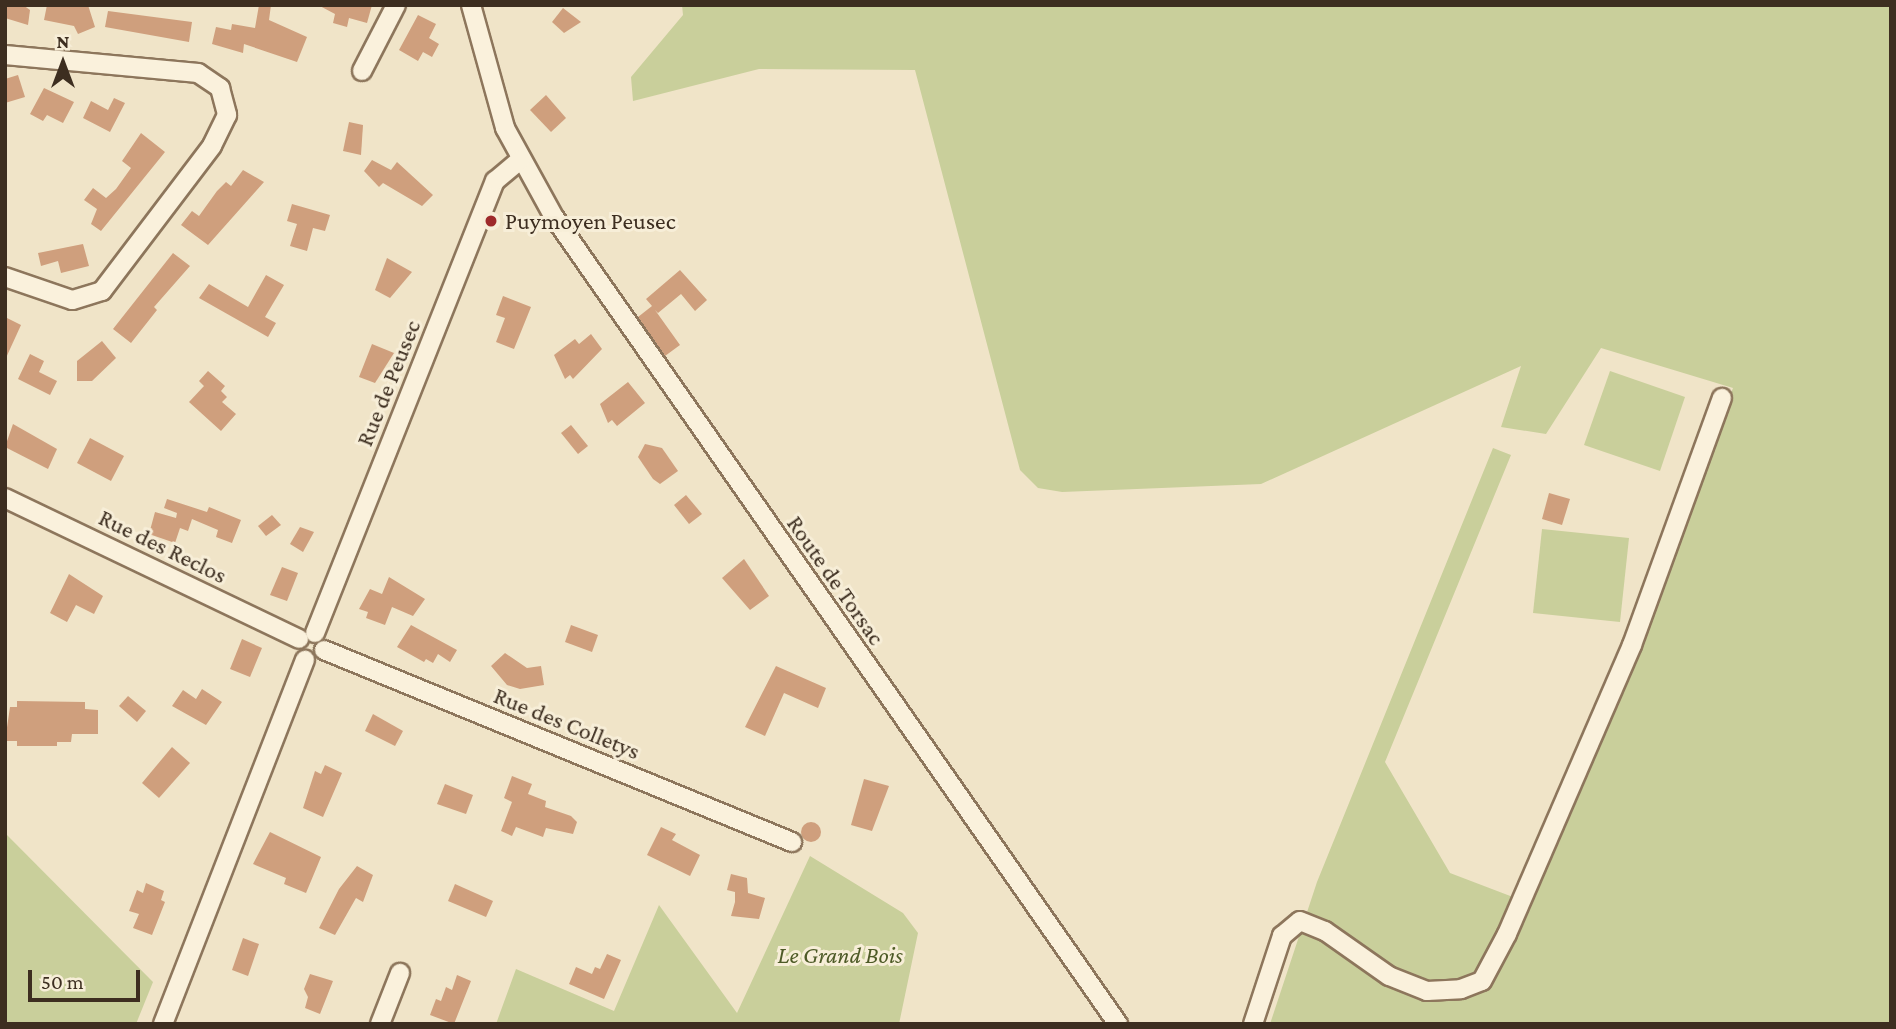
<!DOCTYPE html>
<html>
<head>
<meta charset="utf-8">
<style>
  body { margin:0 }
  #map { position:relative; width:1896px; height:1029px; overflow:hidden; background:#f0e4c8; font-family:"Crimson Pro",serif }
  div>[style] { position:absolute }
  .green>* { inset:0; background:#c9cf9b }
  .building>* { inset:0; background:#cf9f7d }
  .round { border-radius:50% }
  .roads { filter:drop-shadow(2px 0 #8d765c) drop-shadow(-2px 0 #8d765c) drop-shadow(0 2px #8d765c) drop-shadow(0 -2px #8d765c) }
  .minor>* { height:18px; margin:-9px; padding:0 9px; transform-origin:9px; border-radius:9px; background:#faf1dc }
  .dots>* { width:19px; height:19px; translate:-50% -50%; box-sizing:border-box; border:4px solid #f7eed8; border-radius:50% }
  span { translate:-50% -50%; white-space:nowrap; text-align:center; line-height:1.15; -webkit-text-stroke:6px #f7eed8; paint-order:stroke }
  .poi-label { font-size:24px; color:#3d2e20 }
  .left { translate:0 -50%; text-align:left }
  .street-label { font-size:24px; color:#3d2e20 }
  .park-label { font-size:24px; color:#4d5a26; font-style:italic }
  .frame { position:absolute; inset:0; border:7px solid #3d2e20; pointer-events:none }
  .north { position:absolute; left:28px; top:28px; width:70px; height:70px; -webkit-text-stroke:5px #f7eed8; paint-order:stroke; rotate:0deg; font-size:19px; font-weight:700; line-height:28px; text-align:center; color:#3d2e20 }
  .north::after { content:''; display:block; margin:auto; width:24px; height:32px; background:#3d2e20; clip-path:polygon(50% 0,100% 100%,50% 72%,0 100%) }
  .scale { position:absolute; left:28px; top:970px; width:112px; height:32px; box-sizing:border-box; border:4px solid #3d2e20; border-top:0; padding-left:9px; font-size:21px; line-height:24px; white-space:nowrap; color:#3d2e20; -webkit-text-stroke:5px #f7eed8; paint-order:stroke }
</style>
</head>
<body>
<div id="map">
  <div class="green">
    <div style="clip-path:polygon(682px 5px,1891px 5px,1891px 1024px,1270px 1024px,1317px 882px,1493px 448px,1511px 455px,1385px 762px,1450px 873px,1531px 904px,1733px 388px,1601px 348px,1546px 434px,1501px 427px,1521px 366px,1261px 484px,1062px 492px,1038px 488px,1020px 470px,915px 70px,759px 69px,633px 101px,631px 77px,683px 15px)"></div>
    <div style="clip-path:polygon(1610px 371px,1685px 397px,1660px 471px,1584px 445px)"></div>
    <div style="clip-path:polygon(1542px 529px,1629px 538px,1620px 622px,1533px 613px)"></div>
    <div style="clip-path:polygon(5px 833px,153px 982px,136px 1024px,5px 1024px)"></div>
    <div style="clip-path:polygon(810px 856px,903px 913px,918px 933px,899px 1024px,496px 1024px,516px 969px,614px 1011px,659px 905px,737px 1013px)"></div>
  </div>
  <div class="building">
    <div style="clip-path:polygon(5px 5px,23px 5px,30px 10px,28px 25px,5px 18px)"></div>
    <div style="clip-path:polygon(47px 5px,88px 5px,95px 27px,78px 34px,74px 26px,44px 20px)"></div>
    <div style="clip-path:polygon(259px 5px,271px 5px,269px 20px,307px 37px,297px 62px,244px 44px,243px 53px,212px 44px,216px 27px,231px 30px,232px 24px,255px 28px)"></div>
    <div style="clip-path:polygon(318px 5px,372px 5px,367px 23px,349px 18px,347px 27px,333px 23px,335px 14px)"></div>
    <div style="clip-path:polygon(563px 8px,581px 22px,564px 33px,552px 22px)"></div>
    <div style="clip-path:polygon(108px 11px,192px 22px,189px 42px,105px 27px)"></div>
    <div style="clip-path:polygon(418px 15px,436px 24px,429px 38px,439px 44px,432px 57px,423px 52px,418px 61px,399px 50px)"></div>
    <div style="clip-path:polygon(18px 75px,25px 97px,5px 103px,5px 79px)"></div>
    <div style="clip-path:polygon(44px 88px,74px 102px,63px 123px,47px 115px,43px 121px,30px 114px)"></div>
    <div style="clip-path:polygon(546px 95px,566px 118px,551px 132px,530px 110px)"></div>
    <div style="clip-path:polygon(114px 98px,125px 103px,110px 132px,83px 118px,91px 101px,108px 110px)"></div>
    <div style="clip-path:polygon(349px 122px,363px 125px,361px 155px,343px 151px)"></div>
    <div style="clip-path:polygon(141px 133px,165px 152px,101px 231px,91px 224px,97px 209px,84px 200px,93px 188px,106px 198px,116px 189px,131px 168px,122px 161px)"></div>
    <div style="clip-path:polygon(372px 160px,391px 170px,397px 162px,433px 195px,422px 206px,383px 183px,379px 187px,364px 171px)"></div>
    <div style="clip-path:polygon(243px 170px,264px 182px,208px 245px,181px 225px,192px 211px,199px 216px,217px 191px,226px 182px,231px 186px)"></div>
    <div style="clip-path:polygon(292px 204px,330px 215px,325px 231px,313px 228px,307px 251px,290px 246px,297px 224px,287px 221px)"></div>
    <div style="clip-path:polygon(83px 244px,89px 266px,61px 273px,58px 261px,41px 266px,38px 253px)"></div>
    <div style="clip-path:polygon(173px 253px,190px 266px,154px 307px,157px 310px,131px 343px,113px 329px)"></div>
    <div style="clip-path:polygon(387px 258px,412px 272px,390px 298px,375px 290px)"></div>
    <div style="clip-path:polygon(680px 270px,707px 300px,695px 311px,681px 294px,658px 313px,655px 310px,680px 345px,665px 356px,638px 317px,652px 306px,646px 299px)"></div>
    <div style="clip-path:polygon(266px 275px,284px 285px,265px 317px,276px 323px,268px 337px,199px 298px,209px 284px,248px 307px)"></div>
    <div style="clip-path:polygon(503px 296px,531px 307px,514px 349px,496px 342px,505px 318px,496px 315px)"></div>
    <div style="clip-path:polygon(5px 317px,21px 325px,5px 360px)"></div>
    <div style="clip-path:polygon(591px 334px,602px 349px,573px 379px,570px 375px,565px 379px,554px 355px,575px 339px,579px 344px)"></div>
    <div style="clip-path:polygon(102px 341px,116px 358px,92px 381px,77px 381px,77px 361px)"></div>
    <div style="clip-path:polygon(372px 344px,394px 353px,375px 383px,359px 377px)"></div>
    <div style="clip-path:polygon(30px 354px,44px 361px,39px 372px,57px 381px,50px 395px,18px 379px)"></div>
    <div style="clip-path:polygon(208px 371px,225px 386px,221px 391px,227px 397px,222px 402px,236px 414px,221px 431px,189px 402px,204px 386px,199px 381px)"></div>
    <div style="clip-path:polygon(628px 382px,645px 403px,617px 426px,612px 420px,608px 423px,600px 404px)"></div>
    <div style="clip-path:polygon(13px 424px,57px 449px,48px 469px,5px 447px)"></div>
    <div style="clip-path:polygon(571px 425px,588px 446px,578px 454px,561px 433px)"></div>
    <div style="clip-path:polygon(90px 438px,124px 456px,111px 481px,77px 463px)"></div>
    <div style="clip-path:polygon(645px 444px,662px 448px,678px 471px,660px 484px,653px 479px,638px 457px)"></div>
    <div style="clip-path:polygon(1549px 493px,1570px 499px,1562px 525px,1542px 519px)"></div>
    <div style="clip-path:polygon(686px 495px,702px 514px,689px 524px,674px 505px)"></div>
    <div style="clip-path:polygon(167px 499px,207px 512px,209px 507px,241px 520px,232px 543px,216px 537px,218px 530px,192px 519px,188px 531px,180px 528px,175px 543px,149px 534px,155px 512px,176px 518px,177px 513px,164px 508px)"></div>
    <div style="clip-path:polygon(272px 515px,281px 525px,266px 536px,258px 526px)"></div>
    <div style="clip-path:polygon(300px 527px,314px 532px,303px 552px,290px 544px)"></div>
    <div style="clip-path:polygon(744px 559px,769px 596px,750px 610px,722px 578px)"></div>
    <div style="clip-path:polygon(282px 567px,298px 573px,287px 601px,270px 595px)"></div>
    <div style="clip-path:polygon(69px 574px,103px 596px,94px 614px,76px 605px,67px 622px,50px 613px)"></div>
    <div style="clip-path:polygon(389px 577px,425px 599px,413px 616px,392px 607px,385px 625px,366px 618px,368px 612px,359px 609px,370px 589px,382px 594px)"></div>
    <div style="clip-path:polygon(411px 625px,457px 650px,450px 662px,438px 654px,433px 663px,426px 659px,424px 662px,397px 647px)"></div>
    <div style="clip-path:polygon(571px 625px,598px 635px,592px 652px,565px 642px)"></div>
    <div style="clip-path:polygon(242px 639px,262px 648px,250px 677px,230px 669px)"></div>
    <div style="clip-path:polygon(505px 653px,527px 668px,541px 666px,544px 685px,520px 689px,507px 685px,491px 666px)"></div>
    <div style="clip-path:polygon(776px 666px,826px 688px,818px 708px,784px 693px,765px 736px,745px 727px)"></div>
    <div style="clip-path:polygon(202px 689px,222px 702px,206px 725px,172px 706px,183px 690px,196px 699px)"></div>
    <div style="clip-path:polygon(128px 696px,146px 711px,137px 722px,119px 706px)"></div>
    <div style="clip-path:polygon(17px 701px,85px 702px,85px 709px,98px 710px,98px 734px,72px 734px,71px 742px,57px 742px,57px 746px,17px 746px,17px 741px,5px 741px,10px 707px,17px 707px)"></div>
    <div style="clip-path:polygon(373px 714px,403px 731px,395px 746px,365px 731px)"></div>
    <div style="clip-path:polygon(172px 747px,190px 763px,159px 798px,142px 783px)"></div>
    <div style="clip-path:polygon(325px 765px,342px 773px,323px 817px,303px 808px,315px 771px,321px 774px)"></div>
    <div style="clip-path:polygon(512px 776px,532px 784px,528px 794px,546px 801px,545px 807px,571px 816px,577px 822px,573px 834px,546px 828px,543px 837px,516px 827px,512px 836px,501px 831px,512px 802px,504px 798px)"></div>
    <div style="clip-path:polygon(864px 779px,889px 786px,872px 831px,851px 825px)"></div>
    <div style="clip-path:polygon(445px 784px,473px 795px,466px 814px,437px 804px)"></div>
    <div class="round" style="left:801px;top:822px;width:20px;height:20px"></div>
    <div style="clip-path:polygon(661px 827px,676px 834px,672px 840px,700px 855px,690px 876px,647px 855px)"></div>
    <div style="clip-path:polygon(270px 832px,321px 857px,306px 893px,284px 884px,286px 878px,253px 864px)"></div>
    <div style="clip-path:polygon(357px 866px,373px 875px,363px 902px,356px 898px,335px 935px,319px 928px,339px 889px)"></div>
    <div style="clip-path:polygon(731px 874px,747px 878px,748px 893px,765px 898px,759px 919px,731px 916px,735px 902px,735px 892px,727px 890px)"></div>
    <div style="clip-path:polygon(146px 883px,164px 891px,161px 900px,165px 902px,152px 935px,133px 928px,139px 914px,129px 911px,137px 890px,143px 893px)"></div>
    <div style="clip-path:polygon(455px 884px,493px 901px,486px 917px,448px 901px)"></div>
    <div style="clip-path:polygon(243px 938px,259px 944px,248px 976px,232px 970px)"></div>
    <div style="clip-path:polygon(607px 954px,621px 960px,604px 999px,569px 984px,576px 967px,592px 974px,595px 967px,600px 969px)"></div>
    <div style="clip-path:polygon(310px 974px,333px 981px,320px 1014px,305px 1008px,308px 997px,304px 989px)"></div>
    <div style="clip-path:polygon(457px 975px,471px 981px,454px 1024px,430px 1015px,436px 999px,441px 1001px,446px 987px,452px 990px)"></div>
  </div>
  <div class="roads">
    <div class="minor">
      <div style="left:471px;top:5px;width:128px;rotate:74.5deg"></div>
      <div style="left:505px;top:128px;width:102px;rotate:61.2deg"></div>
      <div style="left:554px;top:217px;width:985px;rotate:55.05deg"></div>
      <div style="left:5px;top:55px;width:194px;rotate:5.3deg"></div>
      <div style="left:198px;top:73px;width:27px;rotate:34deg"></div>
      <div style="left:220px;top:88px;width:28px;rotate:75deg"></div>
      <div style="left:227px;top:115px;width:34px;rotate:116deg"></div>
      <div style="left:212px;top:146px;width:182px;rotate:127.2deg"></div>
      <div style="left:102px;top:291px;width:31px;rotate:163deg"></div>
      <div style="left:72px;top:300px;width:71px;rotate:-161.1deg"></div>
      <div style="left:362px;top:71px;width:74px;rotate:-62.7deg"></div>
      <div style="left:5px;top:498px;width:326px;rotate:25.6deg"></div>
      <div style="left:315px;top:633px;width:487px;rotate:-68.3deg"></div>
      <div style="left:495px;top:181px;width:33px;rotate:-40deg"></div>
      <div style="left:324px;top:650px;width:506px;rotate:22.31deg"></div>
      <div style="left:163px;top:1024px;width:391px;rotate:-68.7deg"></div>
      <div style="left:380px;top:1024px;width:55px;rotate:-68.6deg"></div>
      <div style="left:1253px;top:1024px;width:93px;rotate:-71.8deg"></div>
      <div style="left:1282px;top:936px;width:23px;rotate:-40deg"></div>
      <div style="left:1300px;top:921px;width:27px;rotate:22deg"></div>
      <div style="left:1325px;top:931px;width:78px;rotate:35.1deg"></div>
      <div style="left:1389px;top:976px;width:41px;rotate:21.5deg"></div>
      <div style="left:1427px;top:991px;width:34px;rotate:-3deg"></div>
      <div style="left:1461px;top:989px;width:22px;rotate:-21deg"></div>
      <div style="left:1482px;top:981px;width:53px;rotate:-62deg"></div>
      <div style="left:1507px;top:934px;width:315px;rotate:-66.6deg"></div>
      <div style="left:1632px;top:645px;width:263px;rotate:-70deg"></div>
    </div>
  </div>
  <div class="dots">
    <div style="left:491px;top:221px;background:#9e2a2b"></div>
  </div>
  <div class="poi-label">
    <span class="left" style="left:505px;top:221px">Puymoyen Peusec</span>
  </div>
  <div class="street-label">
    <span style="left:388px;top:383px;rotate:-68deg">Rue de Peusec</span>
    <span style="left:163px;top:546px;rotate:26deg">Rue des Reclos</span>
    <span style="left:836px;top:580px;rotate:55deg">Route de Torsac</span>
    <span style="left:567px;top:723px;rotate:22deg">Rue des Colletys</span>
  </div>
  <div class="park-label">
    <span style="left:840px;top:955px">Le Grand Bois</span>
  </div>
  <div class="frame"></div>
  <div class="north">N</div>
  <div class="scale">50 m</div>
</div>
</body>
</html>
